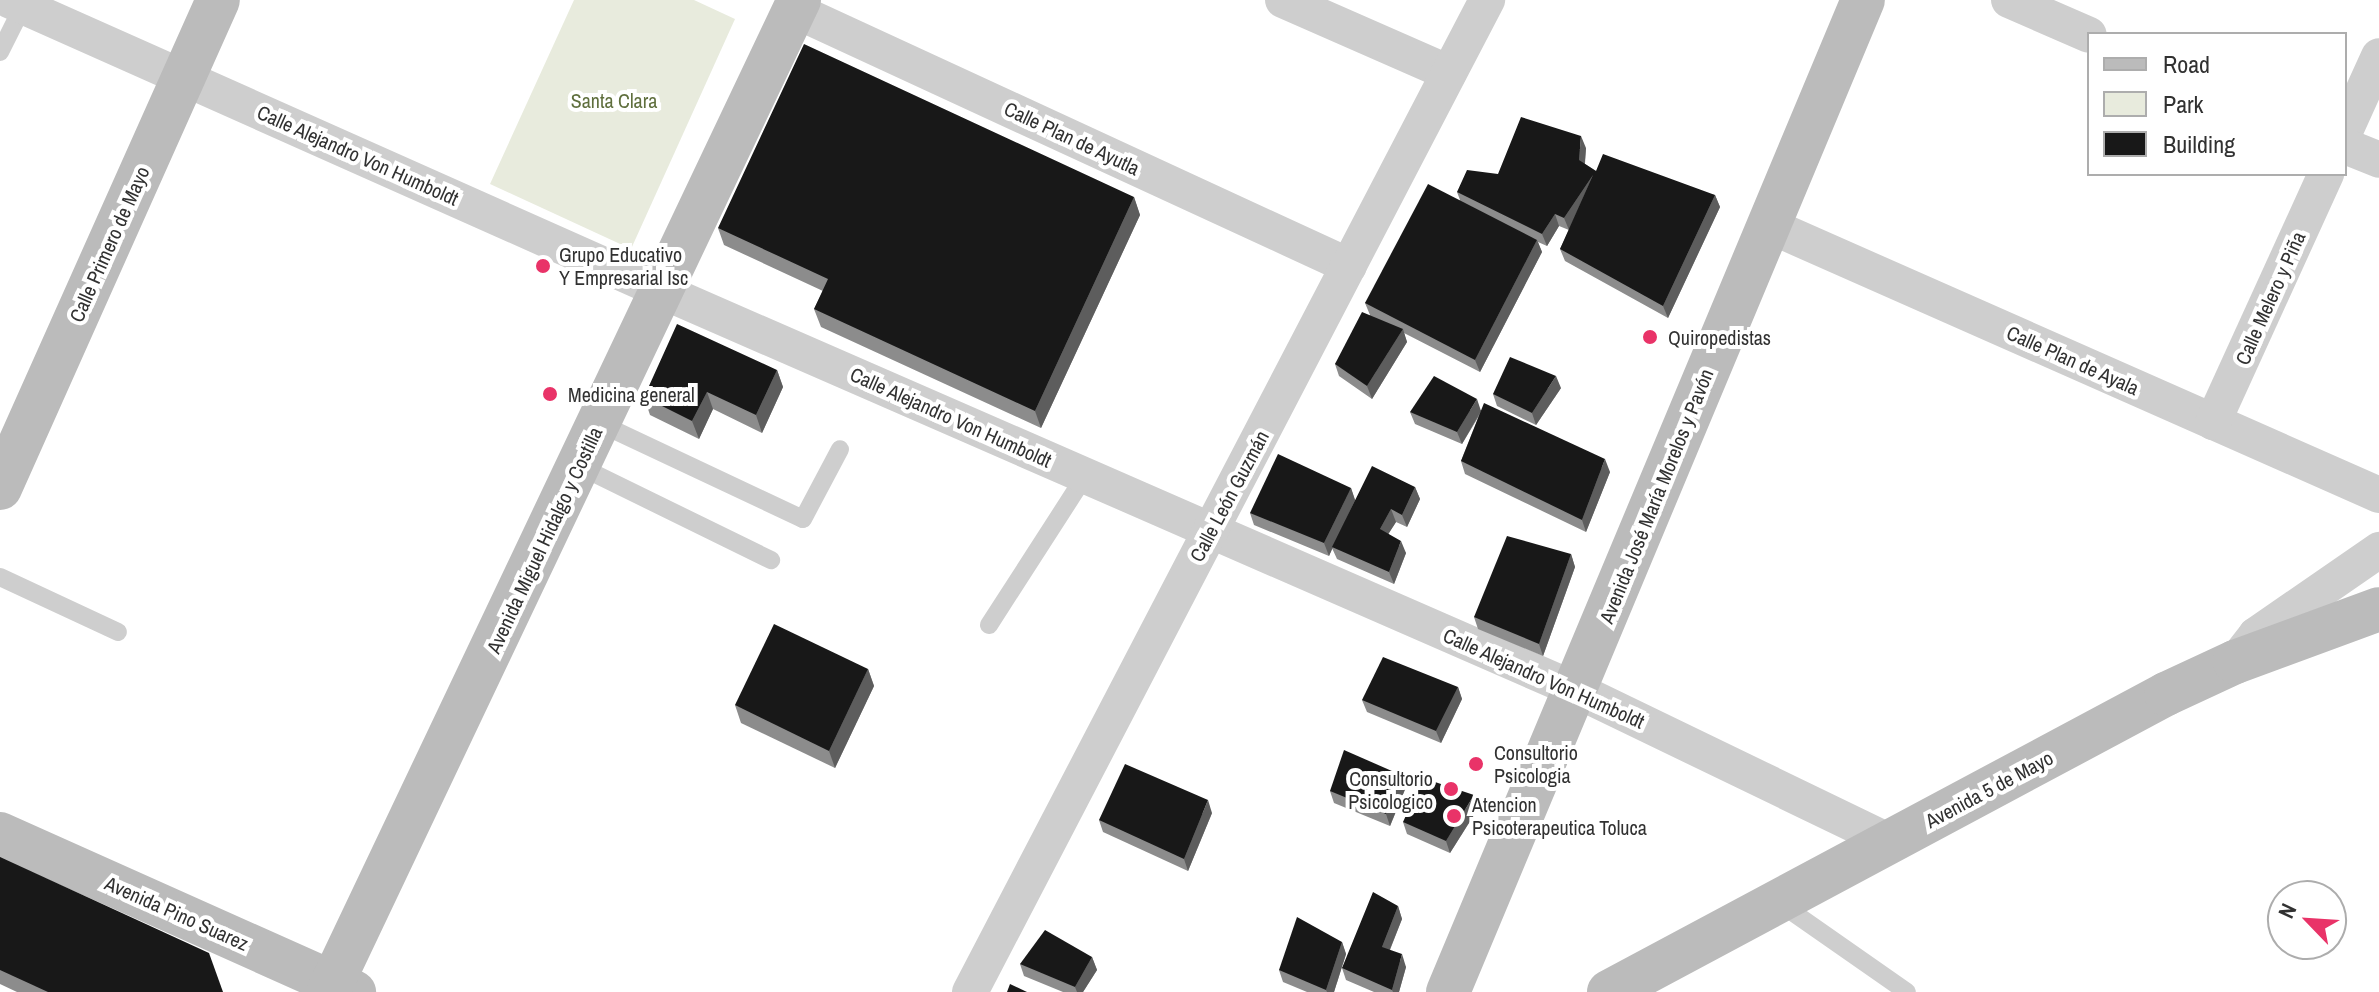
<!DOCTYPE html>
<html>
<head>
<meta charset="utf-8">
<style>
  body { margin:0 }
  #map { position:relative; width:2379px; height:992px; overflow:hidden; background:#fff; font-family:"Archivo Narrow",sans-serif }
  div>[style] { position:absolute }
  .green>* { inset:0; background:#e8ebdd }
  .service>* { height:18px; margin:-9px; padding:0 9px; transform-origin:9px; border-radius:9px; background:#cecece }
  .minor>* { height:36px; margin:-18px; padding:0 18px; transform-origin:18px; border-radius:18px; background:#cecece }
  .secondary>* { height:44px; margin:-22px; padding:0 22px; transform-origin:22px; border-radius:22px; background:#bbb }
  .wall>* { inset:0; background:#8c8c8c }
  .shaded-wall>* { inset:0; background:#5d5d5d }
  .building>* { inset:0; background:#181818 }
  .dots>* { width:22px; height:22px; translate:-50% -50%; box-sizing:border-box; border:4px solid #fff; border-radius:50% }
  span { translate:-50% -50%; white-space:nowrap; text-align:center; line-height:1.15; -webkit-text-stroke:8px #fff; paint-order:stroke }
  .park-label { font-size:20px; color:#5f6f3d }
  .street-label { font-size:20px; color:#313131 }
  .poi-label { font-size:20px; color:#313131 }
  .left { translate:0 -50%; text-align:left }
  .right { translate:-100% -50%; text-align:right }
  .legend { position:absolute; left:2087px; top:32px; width:260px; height:144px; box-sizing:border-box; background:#fff; border:2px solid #adadad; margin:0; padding:10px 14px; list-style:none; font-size:24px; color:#313131 }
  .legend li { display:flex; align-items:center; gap:16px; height:40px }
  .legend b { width:40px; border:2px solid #adadad }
  .north { position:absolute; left:2267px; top:880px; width:80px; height:80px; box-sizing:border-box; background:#fff; border:2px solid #adadad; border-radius:50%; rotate:295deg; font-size:22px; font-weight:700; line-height:32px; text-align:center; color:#313131 }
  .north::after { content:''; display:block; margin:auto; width:28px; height:36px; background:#e93368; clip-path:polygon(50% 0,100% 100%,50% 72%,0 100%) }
</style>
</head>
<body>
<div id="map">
  <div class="green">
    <div style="clip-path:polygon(574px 0,694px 0,735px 19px,631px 249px,490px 184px)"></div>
  </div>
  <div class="service">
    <div style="left:0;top:52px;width:51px;rotate:-63.4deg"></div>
    <div style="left:599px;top:423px;width:225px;rotate:25.2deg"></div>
    <div style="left:803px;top:519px;width:79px;rotate:-62.1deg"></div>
    <div style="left:579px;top:466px;width:214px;rotate:26.1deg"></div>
    <div style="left:0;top:577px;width:130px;rotate:25deg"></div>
    <div style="left:989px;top:625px;width:177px;rotate:-57.2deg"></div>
    <div style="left:1778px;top:902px;width:157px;rotate:34.9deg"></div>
  </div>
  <div class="minor">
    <div style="left:9px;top:0;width:715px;rotate:24.02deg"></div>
    <div style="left:662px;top:291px;width:997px;rotate:23.58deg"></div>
    <div style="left:1576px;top:690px;width:349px;rotate:25.8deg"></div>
    <div style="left:1283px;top:0;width:181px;rotate:23.7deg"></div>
    <div style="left:2009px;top:0;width:87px;rotate:23.6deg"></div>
    <div style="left:794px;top:10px;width:611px;rotate:24.76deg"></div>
    <div style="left:2345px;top:131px;width:82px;rotate:-65.6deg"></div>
    <div style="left:2345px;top:146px;width:37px;rotate:22deg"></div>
    <div style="left:1768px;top:225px;width:668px;rotate:23.84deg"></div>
    <div style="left:2213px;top:422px;width:273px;rotate:-65.5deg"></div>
    <div style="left:2235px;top:662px;width:34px;rotate:-52deg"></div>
    <div style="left:2256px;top:635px;width:150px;rotate:-34.6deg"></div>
    <div style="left:970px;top:992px;width:1119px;rotate:-62.47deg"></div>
  </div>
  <div class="secondary">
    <div style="left:0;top:488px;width:534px;rotate:-65.93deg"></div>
    <div style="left:0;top:834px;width:388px;rotate:24.1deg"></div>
    <div style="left:328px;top:992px;width:1098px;rotate:-64.6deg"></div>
    <div style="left:1448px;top:992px;width:1075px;rotate:-67.3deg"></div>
    <div style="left:1609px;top:992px;width:632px;rotate:-28.15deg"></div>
    <div style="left:2166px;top:694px;width:76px;rotate:-24.9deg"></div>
    <div style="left:2235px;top:662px;width:153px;rotate:-20.2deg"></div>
  </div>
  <div class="wall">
    <div style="clip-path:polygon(1586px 148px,1585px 164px,1596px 171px,1715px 195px,1720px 207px,1668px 318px,1565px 261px,1560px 249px,1569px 230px,1559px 226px,1547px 246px,1538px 242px,1542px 252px,1480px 372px,1404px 333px,1407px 342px,1372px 399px,1339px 376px,1335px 364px,1370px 315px,1365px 303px,1460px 200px,1457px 192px,1498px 174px)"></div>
    <div style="clip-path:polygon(1134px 197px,1140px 215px,1041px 428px,821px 327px,814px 309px,823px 291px,724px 245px,718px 228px)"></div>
    <div style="clip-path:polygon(777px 370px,783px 387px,762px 433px,713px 409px,699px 439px,650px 415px,644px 397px)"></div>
    <div style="clip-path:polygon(1561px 388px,1536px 425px,1497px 406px,1493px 394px)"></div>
    <div style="clip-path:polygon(1481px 410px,1610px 472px,1586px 532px,1465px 474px,1461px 461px,1479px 416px,1462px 444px,1415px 424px,1410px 412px)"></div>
    <div style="clip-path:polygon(1415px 487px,1420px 499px,1407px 527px,1396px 522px,1388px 534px,1406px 553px,1394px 584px,1337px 559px,1332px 548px,1329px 556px,1254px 525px,1250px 513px,1351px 488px,1355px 500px)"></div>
    <div style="clip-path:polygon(1571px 554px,1575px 567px,1543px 656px,1478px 629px,1474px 617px)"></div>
    <div style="clip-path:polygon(868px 669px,874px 686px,835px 768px,741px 723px,735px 705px)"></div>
    <div style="clip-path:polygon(1458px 687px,1462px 699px,1441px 743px,1367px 712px,1362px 700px)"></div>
    <div style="clip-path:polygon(1401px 775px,1406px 787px,1390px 826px,1334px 803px,1330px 791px)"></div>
    <div style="clip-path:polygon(1479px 807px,1450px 853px,1407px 834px,1403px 822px)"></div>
    <div style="clip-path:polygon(1212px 813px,1188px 871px,1103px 832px,1099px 820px)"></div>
    <div style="clip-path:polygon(0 857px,223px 992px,17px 992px,0 984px)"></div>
    <div style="clip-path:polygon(1398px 906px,1402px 919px,1390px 950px,1406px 967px,1399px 992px,1374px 992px,1346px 980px,1342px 968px)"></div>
    <div style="clip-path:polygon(1342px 942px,1346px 954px,1334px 992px,1307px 992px,1283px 982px,1279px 970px)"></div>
    <div style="clip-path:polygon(1092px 957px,1097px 970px,1083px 992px,1063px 992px,1024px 976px,1020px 964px)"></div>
  </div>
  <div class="shaded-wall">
    <div style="clip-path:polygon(1581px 136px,1586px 148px,1584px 172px,1579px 160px)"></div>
    <div style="clip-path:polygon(1593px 175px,1569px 230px,1564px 218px)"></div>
    <div style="clip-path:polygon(1715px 195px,1720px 207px,1668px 318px,1663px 306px)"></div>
    <div style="clip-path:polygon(1134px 197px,1140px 215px,1041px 428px,1035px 411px)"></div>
    <div style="clip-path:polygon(1555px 214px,1559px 226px,1547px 246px,1542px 234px)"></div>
    <div style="clip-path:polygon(1537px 240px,1542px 252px,1480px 372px,1475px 360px)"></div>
    <div style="clip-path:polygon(1403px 329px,1407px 342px,1372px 399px,1367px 386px)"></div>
    <div style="clip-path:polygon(777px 370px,783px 387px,762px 433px,756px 415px)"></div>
    <div style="clip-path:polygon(1556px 376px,1561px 388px,1536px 425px,1532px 413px)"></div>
    <div style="clip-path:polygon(707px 392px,713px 409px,699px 439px,692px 421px)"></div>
    <div style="clip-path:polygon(1477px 399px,1481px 411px,1462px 444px,1457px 432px)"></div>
    <div style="clip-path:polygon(1605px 459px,1610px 472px,1586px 532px,1582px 520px)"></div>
    <div style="clip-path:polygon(1415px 487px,1420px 499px,1407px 527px,1402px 515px)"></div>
    <div style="clip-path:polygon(1351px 488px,1355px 500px,1329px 556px,1324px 543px)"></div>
    <div style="clip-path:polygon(1391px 509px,1396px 522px,1384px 541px,1380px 529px)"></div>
    <div style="clip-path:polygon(1401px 541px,1406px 553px,1394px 584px,1389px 572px)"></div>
    <div style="clip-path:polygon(1571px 554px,1575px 567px,1543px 656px,1539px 644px)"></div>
    <div style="clip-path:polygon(868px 669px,874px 686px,835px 768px,829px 751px)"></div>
    <div style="clip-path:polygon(1458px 687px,1462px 699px,1441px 743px,1436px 731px)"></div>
    <div style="clip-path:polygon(1401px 775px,1406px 787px,1390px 826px,1386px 814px)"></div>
    <div style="clip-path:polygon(1474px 795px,1479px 807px,1450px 853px,1446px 841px)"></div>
    <div style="clip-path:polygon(1208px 800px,1212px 813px,1188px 871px,1184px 859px)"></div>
    <div style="clip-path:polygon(1398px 906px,1402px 919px,1386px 959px,1382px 947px)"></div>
    <div style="clip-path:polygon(1342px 942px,1346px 954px,1334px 992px,1327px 992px,1326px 990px)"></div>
    <div style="clip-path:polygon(1402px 954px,1406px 967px,1399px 992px,1393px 992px,1392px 990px)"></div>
    <div style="clip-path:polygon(1092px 957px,1097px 970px,1083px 992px,1077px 992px,1075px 987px)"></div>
  </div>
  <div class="building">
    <div style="clip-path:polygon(804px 44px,1134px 197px,1035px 411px,814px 309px,828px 279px,718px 228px)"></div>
    <div style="clip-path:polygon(1521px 117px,1581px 136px,1579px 160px,1596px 171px,1603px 154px,1715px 195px,1663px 306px,1560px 249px,1593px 175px,1564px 218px,1555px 214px,1542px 234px,1457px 192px,1467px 170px,1498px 174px)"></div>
    <div style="clip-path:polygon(1428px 184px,1537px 240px,1475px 360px,1365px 303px)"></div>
    <div style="clip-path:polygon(1362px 312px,1403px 329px,1367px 386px,1335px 364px)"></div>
    <div style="clip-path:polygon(677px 324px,777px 370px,756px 415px,707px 392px,692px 421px,644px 397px)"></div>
    <div style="clip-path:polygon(1510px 357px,1556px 376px,1532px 413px,1493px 394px)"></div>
    <div style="clip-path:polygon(1434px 376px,1477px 399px,1457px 432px,1410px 412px)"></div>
    <div style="clip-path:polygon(1484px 403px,1605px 459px,1582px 520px,1461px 461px)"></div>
    <div style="clip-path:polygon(1278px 454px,1351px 488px,1324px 543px,1250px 513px)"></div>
    <div style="clip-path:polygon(1372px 466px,1415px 487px,1402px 515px,1391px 509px,1380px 529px,1401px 541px,1389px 572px,1332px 547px)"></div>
    <div style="clip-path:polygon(1507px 536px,1571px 554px,1539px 644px,1474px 617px)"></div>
    <div style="clip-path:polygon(774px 624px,868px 669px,829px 751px,735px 705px)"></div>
    <div style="clip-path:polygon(1383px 657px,1458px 687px,1436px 731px,1362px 700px)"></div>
    <div style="clip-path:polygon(1344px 750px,1401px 775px,1386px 814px,1330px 791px)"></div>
    <div style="clip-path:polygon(1125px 764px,1208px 800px,1184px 859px,1099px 820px)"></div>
    <div style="clip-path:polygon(1423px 778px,1474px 795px,1446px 841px,1403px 822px)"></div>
    <div style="clip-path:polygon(0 857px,209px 953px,223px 992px,48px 992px,0 970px)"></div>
    <div style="clip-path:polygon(1373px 892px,1398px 906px,1382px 947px,1402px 954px,1392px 990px,1342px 968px)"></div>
    <div style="clip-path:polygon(1297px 917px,1342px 942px,1326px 990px,1279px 970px)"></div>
    <div style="clip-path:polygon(1045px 930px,1092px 957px,1075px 987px,1020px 964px)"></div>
    <div style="clip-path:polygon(1010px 984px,1027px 992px,1007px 992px)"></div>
  </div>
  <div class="dots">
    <div style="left:543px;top:266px;background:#e93368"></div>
    <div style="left:1650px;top:337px;background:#e93368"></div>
    <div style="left:550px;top:394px;background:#e93368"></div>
    <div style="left:1476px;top:764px;background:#e93368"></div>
    <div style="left:1451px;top:789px;background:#e93368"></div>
    <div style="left:1454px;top:816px;background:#e93368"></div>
  </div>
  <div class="park-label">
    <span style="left:614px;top:100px">Santa Clara</span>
  </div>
  <div class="street-label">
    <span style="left:1072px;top:138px;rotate:25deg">Calle Plan de Ayutla</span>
    <span style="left:358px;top:155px;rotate:24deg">Calle Alejandro Von Humboldt</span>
    <span style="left:109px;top:244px;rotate:-66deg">Calle Primero de Mayo</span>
    <span style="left:2270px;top:298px;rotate:-66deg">Calle Melero y Piña</span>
    <span style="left:2073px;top:360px;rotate:24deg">Calle Plan de Ayala</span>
    <span style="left:951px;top:417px;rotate:24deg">Calle Alejandro Von Humboldt</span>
    <span style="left:1229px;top:496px;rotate:-62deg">Calle León Guzmán</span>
    <span style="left:1656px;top:496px;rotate:-68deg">Avenida José María Morelos y Pavón</span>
    <span style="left:544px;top:540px;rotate:-65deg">Avenida Miguel Hidalgo y Costilla</span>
    <span style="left:1544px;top:678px;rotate:24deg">Calle Alejandro Von Humboldt</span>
    <span style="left:1989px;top:789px;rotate:-28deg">Avenida 5 de Mayo</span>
    <span style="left:177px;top:913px;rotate:24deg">Avenida Pino Suarez</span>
  </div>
  <div class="poi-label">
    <span class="left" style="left:559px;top:266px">Grupo Educativo<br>Y Empresarial Isc</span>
    <span class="left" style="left:1668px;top:337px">Quiropedistas</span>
    <span class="left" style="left:568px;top:394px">Medicina general</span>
    <span class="left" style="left:1494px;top:764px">Consultorio<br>Psicologia</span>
    <span class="right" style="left:1433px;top:790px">Consultorio<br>Psicologico</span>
    <span class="left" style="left:1472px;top:816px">Atencion<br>Psicoterapeutica Toluca</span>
  </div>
  <ul class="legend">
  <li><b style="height:10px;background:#bbb"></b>Road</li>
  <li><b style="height:22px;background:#e8ebdd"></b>Park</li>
  <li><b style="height:22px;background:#181818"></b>Building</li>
  </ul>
  <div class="north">N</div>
</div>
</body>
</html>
